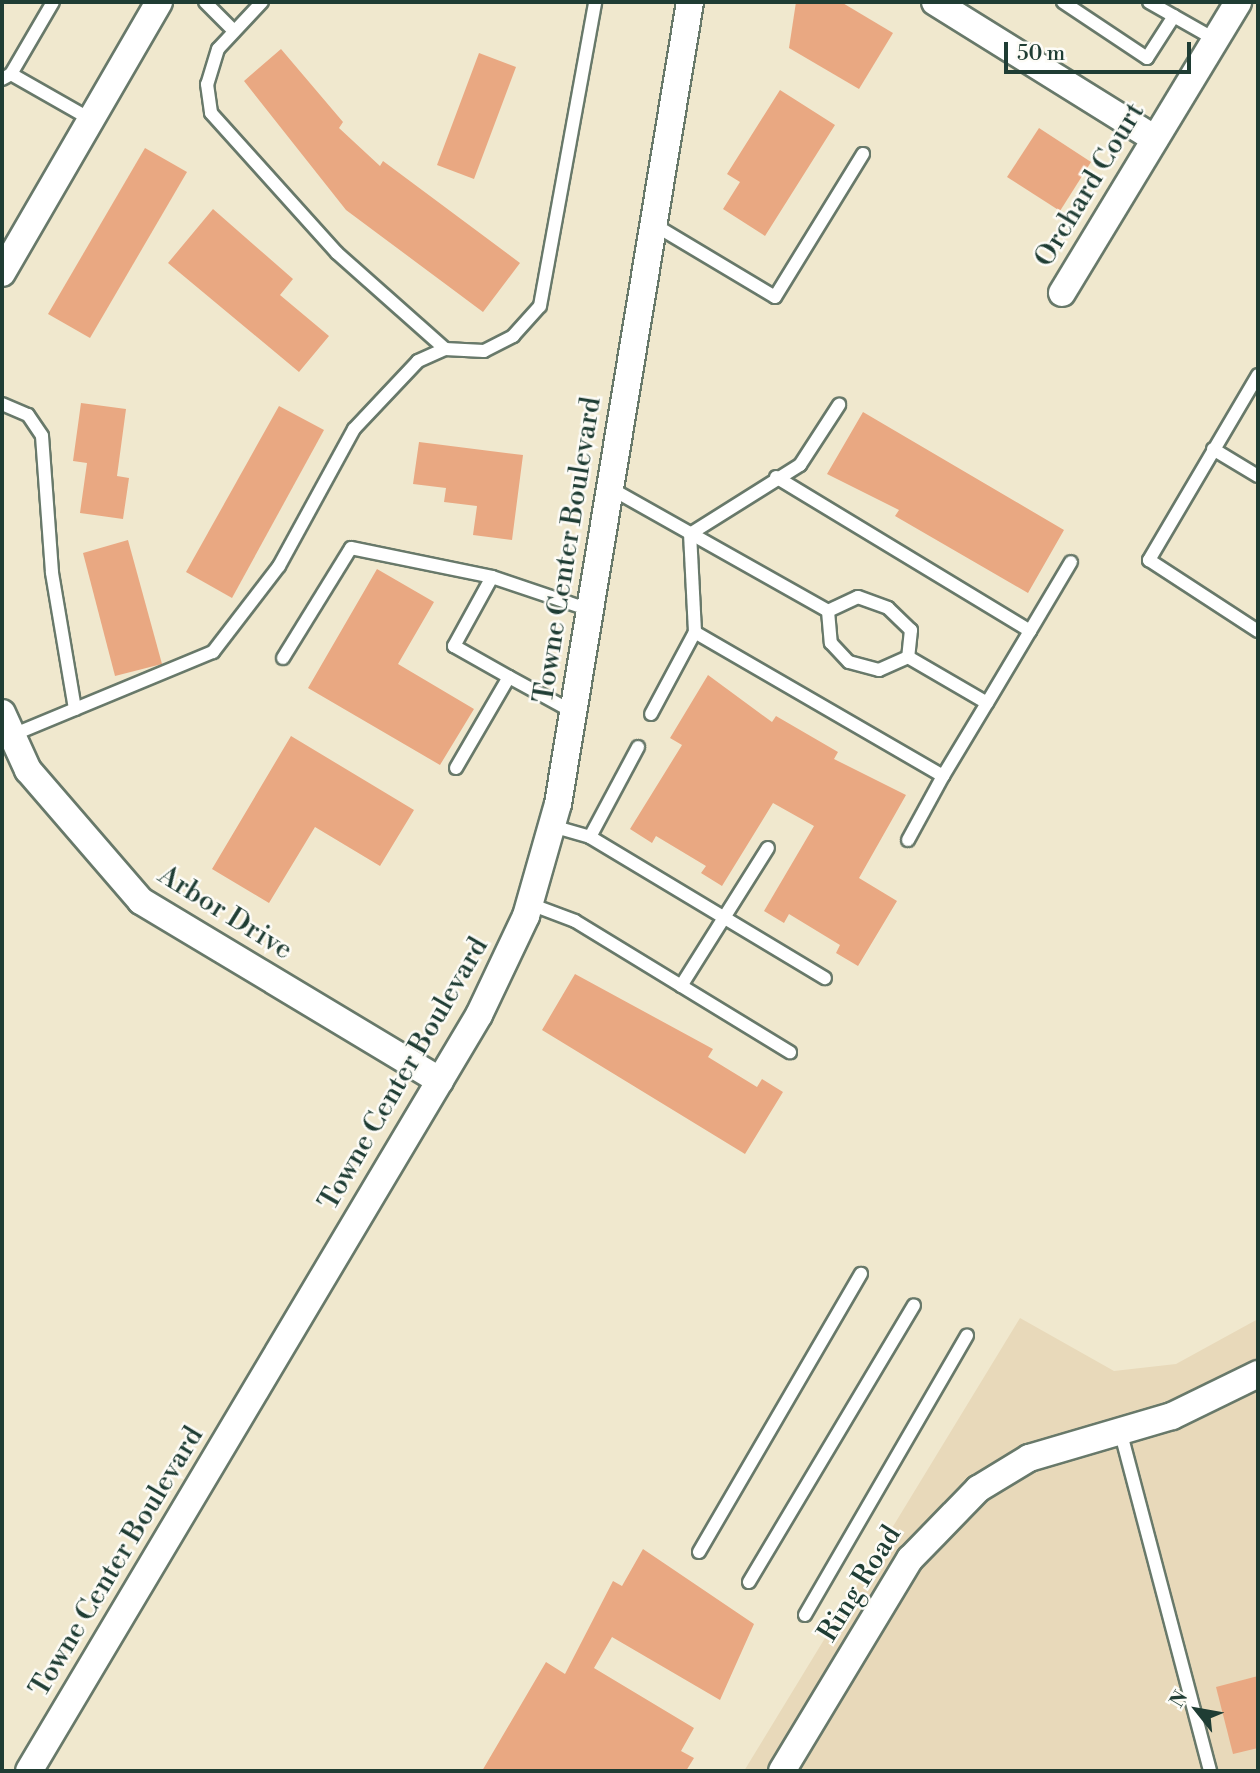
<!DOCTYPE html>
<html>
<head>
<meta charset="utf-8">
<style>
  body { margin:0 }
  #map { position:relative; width:1260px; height:1773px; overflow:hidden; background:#f0e8ce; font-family:"Libre Bodoni",serif }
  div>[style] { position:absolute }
  .built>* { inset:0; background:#e8d9ba }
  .building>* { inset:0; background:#e9a882 }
  .roads { filter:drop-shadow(2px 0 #68796a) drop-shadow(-2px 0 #68796a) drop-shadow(0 2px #68796a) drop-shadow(0 -2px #68796a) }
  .service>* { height:12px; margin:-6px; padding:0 6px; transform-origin:6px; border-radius:6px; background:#fff }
  .minor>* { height:26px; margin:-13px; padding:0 13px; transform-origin:13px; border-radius:13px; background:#fff }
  span { translate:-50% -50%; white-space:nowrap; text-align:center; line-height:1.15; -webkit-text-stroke:5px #fdfcf7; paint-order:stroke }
  .street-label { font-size:28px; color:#1f3d34 }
  .frame { position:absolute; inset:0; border:4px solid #1f3d34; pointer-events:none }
  .north { position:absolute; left:1162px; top:1675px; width:70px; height:70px; -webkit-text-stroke:5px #fdfcf7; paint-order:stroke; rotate:301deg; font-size:19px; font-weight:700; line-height:28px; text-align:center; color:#1f3d34 }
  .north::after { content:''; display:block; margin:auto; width:24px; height:32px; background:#1f3d34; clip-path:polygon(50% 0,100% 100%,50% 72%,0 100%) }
  .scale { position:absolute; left:1004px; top:42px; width:187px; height:32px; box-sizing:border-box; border:4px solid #1f3d34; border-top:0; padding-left:9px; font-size:21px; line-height:24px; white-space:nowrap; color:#1f3d34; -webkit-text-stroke:5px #fdfcf7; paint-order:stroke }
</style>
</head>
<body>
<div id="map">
  <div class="built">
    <div style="clip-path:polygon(1020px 1318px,1114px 1371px,1176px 1364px,1258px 1319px,1258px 1771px,744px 1771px)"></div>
  </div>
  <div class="building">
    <div style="clip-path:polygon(796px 2px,841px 2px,893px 33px,859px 89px,789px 48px)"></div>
    <div style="clip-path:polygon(281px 49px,343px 122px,339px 128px,380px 166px,383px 161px,520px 263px,483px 312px,346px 210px,244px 81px)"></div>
    <div style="clip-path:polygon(479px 53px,516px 67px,474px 179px,437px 165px)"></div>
    <div style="clip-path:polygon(780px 90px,835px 125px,765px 236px,723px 209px,740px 182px,727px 174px)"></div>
    <div style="clip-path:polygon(1039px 128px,1091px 162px,1060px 211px,1007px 177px)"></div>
    <div style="clip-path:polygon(145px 148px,187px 172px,90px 338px,48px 314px)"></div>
    <div style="clip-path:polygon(213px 209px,293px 279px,280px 295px,329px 336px,299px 372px,168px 263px)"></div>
    <div style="clip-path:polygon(81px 403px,126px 409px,117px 476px,129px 478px,123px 519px,80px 513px,87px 463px,73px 461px)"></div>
    <div style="clip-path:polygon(279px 406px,324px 430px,232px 598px,186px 572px)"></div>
    <div style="clip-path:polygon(863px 412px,1064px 530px,1028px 593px,895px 516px,899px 510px,827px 474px)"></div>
    <div style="clip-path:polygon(419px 442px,523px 455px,512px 540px,473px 535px,477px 506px,444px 502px,446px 488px,413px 484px)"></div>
    <div style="clip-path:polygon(128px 540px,162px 664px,115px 676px,83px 553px)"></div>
    <div style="clip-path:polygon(377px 569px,434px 602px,398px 664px,474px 709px,440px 765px,308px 688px)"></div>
    <div style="clip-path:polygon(708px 675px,772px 722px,776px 716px,838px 752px,834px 759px,906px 795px,859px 878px,897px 901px,858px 966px,836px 953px,840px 945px,789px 914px,784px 923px,764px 911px,814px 826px,773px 803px,722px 886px,701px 873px,706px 866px,656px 836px,652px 843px,630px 829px,682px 745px,670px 738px)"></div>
    <div style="clip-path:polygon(291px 736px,414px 810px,380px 866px,315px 827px,269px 903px,212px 869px)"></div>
    <div style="clip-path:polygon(575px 974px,713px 1049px,708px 1057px,757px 1087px,762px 1079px,783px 1092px,745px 1154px,542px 1030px)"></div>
    <div style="clip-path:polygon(643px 1549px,754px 1624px,720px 1700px,612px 1637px,594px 1668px,694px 1728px,681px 1751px,694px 1758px,686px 1771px,482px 1771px,546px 1662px,565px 1674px,613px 1581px,622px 1586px)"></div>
    <div style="clip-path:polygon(1258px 1676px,1258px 1748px,1233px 1754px,1216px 1687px)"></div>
  </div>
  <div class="roads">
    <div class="service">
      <div style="left:205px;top:2px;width:41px;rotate:45deg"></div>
      <div style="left:262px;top:2px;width:64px;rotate:133.1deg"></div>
      <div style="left:218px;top:49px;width:37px;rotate:107deg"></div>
      <div style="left:207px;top:84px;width:29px;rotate:82deg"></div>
      <div style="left:211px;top:113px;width:188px;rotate:48deg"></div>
      <div style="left:337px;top:253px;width:144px;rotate:41.6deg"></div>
      <div style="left:1063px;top:2px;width:101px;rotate:33.7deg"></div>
      <div style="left:1147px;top:58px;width:50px;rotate:-57.3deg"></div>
      <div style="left:1149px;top:2px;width:77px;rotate:29.6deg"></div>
      <div style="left:11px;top:74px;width:91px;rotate:29.7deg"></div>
      <div style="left:2px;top:79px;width:10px;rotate:-29deg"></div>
      <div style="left:11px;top:74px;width:83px;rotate:-59.7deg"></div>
      <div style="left:653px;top:224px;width:142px;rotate:30.9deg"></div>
      <div style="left:775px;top:297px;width:168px;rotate:-58.4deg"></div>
      <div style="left:1258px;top:375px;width:215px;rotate:120.5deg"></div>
      <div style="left:1149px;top:560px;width:130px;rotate:33.1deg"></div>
      <div style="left:2px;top:404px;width:28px;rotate:23deg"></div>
      <div style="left:28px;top:415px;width:25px;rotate:56deg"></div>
      <div style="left:42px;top:436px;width:137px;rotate:85.8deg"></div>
      <div style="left:52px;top:573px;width:138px;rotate:80.4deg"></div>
      <div style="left:1213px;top:449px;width:52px;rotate:31deg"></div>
      <div style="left:776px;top:477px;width:297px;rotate:31.2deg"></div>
      <div style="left:1030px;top:631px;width:84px;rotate:120.8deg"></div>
      <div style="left:610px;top:488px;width:250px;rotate:29.4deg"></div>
      <div style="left:828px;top:611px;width:33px;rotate:-25deg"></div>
      <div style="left:858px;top:597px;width:32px;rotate:20deg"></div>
      <div style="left:888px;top:608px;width:32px;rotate:44deg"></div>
      <div style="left:911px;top:630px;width:27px;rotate:96deg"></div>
      <div style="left:908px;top:657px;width:91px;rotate:30.2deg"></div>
      <div style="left:987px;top:703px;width:85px;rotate:121.1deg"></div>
      <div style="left:943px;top:776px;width:287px;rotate:-149.9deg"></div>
      <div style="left:695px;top:632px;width:93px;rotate:118.2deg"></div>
      <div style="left:492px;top:577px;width:79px;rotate:118.8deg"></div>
      <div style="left:454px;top:646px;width:63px;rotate:29.4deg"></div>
      <div style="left:828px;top:611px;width:32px;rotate:85deg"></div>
      <div style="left:831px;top:643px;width:26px;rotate:47deg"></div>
      <div style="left:849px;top:662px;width:31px;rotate:15deg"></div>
      <div style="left:879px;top:670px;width:32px;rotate:-24deg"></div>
      <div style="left:1030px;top:631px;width:80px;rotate:-59.3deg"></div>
      <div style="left:695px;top:632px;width:98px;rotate:-92.9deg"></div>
      <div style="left:690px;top:534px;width:130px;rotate:-32.1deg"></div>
      <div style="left:800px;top:465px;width:72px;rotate:-57deg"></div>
      <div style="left:283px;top:658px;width:129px;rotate:-58.3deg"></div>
      <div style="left:351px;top:548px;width:144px;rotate:11.6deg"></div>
      <div style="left:492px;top:577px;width:103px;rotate:18.6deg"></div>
      <div style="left:10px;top:736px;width:220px;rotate:-22.5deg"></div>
      <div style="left:213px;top:652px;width:108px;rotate:-52.5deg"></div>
      <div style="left:279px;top:566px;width:156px;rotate:-61.3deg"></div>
      <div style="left:354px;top:429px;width:93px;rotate:-46.7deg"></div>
      <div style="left:418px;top:361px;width:30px;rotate:-24deg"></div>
      <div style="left:445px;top:349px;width:39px;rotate:3deg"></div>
      <div style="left:484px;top:351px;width:33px;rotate:-27deg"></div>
      <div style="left:513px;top:336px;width:40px;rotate:-48deg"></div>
      <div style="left:540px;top:306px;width:309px;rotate:-79.7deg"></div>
      <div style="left:456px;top:768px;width:105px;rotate:-59.8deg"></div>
      <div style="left:509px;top:677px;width:73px;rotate:28.7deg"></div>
      <div style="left:552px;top:826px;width:40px;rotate:16deg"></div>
      <div style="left:590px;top:837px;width:274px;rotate:31deg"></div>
      <div style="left:590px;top:837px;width:102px;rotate:-61.9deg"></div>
      <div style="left:908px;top:840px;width:73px;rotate:-61.3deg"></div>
      <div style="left:530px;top:904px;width:48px;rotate:20.7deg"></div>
      <div style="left:575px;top:921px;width:252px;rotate:31.4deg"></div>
      <div style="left:681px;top:986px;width:163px;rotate:-57.8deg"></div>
      <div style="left:1120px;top:1430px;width:353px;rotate:75.2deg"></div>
      <div style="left:699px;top:1552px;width:322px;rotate:-59.8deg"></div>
      <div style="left:749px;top:1582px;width:322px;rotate:-59.2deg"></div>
      <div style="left:805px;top:1615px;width:323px;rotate:-59.9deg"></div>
    </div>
    <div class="minor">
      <div style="left:935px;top:2px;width:259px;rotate:31.9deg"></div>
      <div style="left:2px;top:273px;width:313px;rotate:-59.9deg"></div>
      <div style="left:1062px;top:293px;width:340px;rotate:-58.8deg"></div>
      <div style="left:2px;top:713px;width:63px;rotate:65.5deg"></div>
      <div style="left:28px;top:770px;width:173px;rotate:49.2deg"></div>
      <div style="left:141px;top:901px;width:349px;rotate:31deg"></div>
      <div style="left:29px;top:1771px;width:880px;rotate:-59.24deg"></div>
      <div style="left:479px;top:1015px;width:110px;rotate:-64.6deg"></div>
      <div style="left:526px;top:916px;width:116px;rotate:-74.1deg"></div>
      <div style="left:558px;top:804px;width:813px;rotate:-80.65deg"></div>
      <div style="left:782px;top:1771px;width:248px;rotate:-58.9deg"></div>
      <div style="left:910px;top:1559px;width:98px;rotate:-45.8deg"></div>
      <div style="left:978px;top:1489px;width:60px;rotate:-31.3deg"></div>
      <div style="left:1029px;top:1458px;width:149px;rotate:-16.4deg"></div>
      <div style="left:1172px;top:1416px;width:96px;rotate:-26deg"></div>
    </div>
  </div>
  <div class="street-label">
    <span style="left:1090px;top:185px;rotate:-59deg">Orchard Court</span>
    <span style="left:568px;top:550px;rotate:-81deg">Towne Center Boulevard</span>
    <span style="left:225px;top:913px;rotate:32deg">Arbor Drive</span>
    <span style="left:404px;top:1074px;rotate:-60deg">Towne Center Boulevard</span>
    <span style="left:117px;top:1562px;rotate:-59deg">Towne Center Boulevard</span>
    <span style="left:860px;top:1584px;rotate:-58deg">Ring Road</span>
  </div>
  <div class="frame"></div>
  <div class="north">N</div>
  <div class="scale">50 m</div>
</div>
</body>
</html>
